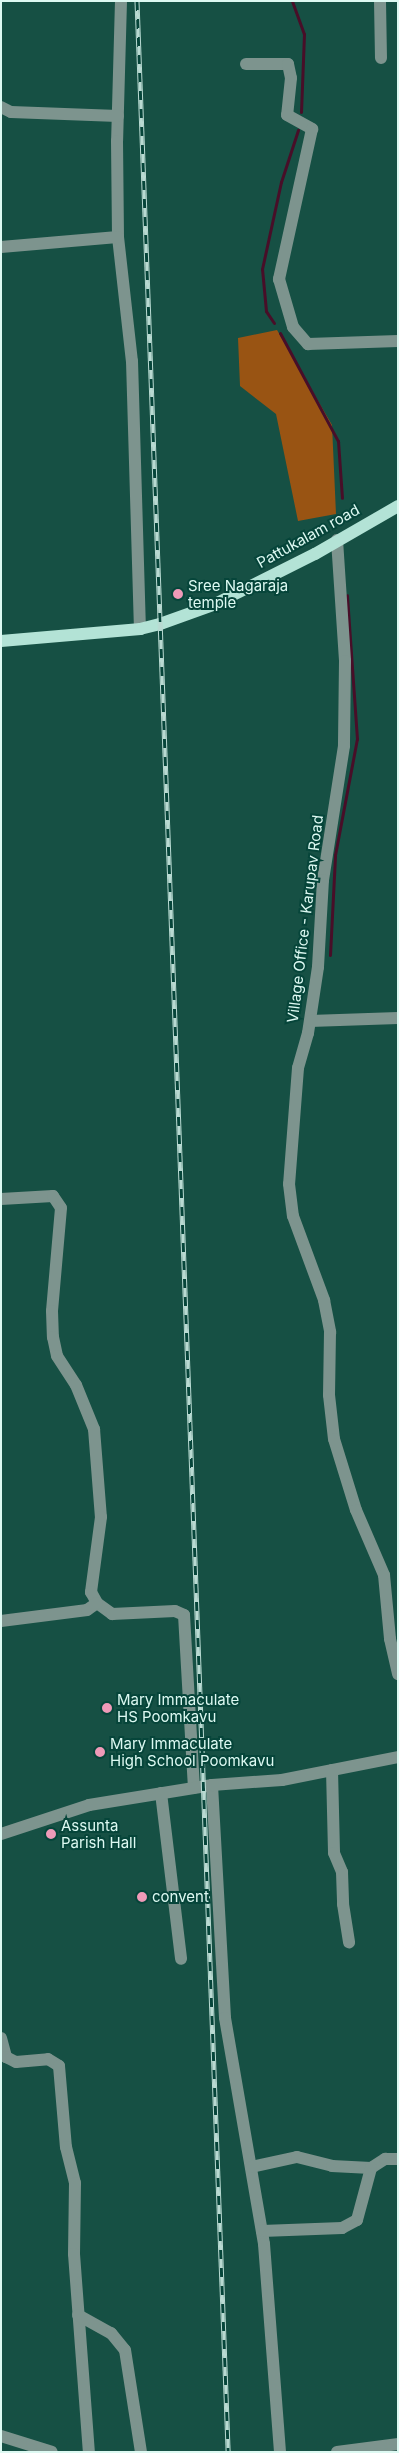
<!DOCTYPE html>
<html>
<head>
<meta charset="utf-8">
<style>
  body { margin:0 }
  #map { position:relative; width:399px; height:2453px; overflow:hidden; background:#165044; font-family:Inter,sans-serif }
  div>[style] { position:absolute }
  .green>* { inset:0; background:#995413 }
  .stream>* { height:3px; margin:-1.5px; padding:0 1.5px; transform-origin:1.5px; border-radius:1.5px; background:#480e28 }
  .minor>* { height:12px; margin:-6px; padding:0 6px; transform-origin:6px; border-radius:6px; background:#7d948e }
  .major>* { height:12px; margin:-6px; padding:0 6px; transform-origin:6px; border-radius:6px; background:#b3e3d6 }
  .rail>* { height:5px; margin-top:-2.5px; transform-origin:0; background:repeating-linear-gradient(90deg,#06453a 0 9px,#b9dad2 0 18px); box-sizing:border-box; border-block:1px solid #b9dad2 }
  .dots>* { width:14px; height:14px; translate:-50% -50%; box-sizing:border-box; border:2px solid #06453a; border-radius:50% }
  span { translate:-50% -50%; white-space:nowrap; text-align:center; line-height:1.15; -webkit-text-stroke:4px #06453a; paint-order:stroke }
  .street-label { font-size:15px; color:#ddf9f2 }
  .poi-label { font-size:15px; color:#ddf9f2 }
  .left { translate:0 -50%; text-align:left }
  .frame { position:absolute; inset:0; border:2px solid #ddf9f2; pointer-events:none }
</style>
</head>
<body>
<div id="map">
  <div class="green">
    <div style="clip-path:polygon(277px 330px,332px 425px,336px 514px,298px 521px,276px 414px,240px 386px,238px 338px)"></div>
  </div>
  <div class="stream">
    <div style="left:292px;top:1px;width:35px;rotate:70deg"></div>
    <div style="left:304px;top:34px;width:78px;rotate:92.2deg"></div>
    <div style="left:274px;top:323px;width:14px;rotate:-124deg"></div>
    <div style="left:266px;top:311px;width:42px;rotate:-95.4deg"></div>
    <div style="left:262px;top:269px;width:89px;rotate:-77.7deg"></div>
    <div style="left:281px;top:182px;width:55px;rotate:-71.9deg"></div>
    <div style="left:280px;top:333px;width:123px;rotate:61.8deg"></div>
    <div style="left:338px;top:441px;width:57px;rotate:86deg"></div>
    <div style="left:330px;top:955px;width:100px;rotate:-87.1deg"></div>
    <div style="left:335px;top:855px;width:118px;rotate:-79.3deg"></div>
    <div style="left:357px;top:739px;width:144px;rotate:-94deg"></div>
  </div>
  <div class="minor">
    <div style="left:121px;top:1px;width:140px;rotate:91.6deg"></div>
    <div style="left:117px;top:141px;width:96px;rotate:89.4deg"></div>
    <div style="left:118px;top:237px;width:125px;rotate:83.6deg"></div>
    <div style="left:132px;top:361px;width:268px;rotate:88.3deg"></div>
    <div style="left:380px;top:1px;width:57px;rotate:89deg"></div>
    <div style="left:246px;top:64px;width:42px"></div>
    <div style="left:288px;top:64px;width:14px;rotate:78deg"></div>
    <div style="left:291px;top:78px;width:37px;rotate:96deg"></div>
    <div style="left:287px;top:115px;width:29px;rotate:29deg"></div>
    <div style="left:312px;top:129px;width:154px;rotate:102.4deg"></div>
    <div style="left:279px;top:279px;width:50px;rotate:73.7deg"></div>
    <div style="left:293px;top:327px;width:23px;rotate:49deg"></div>
    <div style="left:308px;top:344px;width:90px;rotate:-1.9deg"></div>
    <div style="left:1px;top:107px;width:11px;rotate:27deg"></div>
    <div style="left:11px;top:112px;width:107px;rotate:2.1deg"></div>
    <div style="left:1px;top:247px;width:117px;rotate:-4.9deg"></div>
    <div style="left:337px;top:540px;width:121px;rotate:86.2deg"></div>
    <div style="left:345px;top:661px;width:85px;rotate:90.7deg"></div>
    <div style="left:344px;top:746px;width:136px;rotate:98.9deg"></div>
    <div style="left:323px;top:880px;width:87px;rotate:93.3deg"></div>
    <div style="left:318px;top:967px;width:67px;rotate:98.6deg"></div>
    <div style="left:308px;top:1033px;width:36px;rotate:106deg"></div>
    <div style="left:298px;top:1068px;width:116px;rotate:94.4deg"></div>
    <div style="left:289px;top:1184px;width:32px;rotate:83deg"></div>
    <div style="left:293px;top:1216px;width:90px;rotate:69.7deg"></div>
    <div style="left:324px;top:1300px;width:33px;rotate:79deg"></div>
    <div style="left:330px;top:1332px;width:63px;rotate:90.9deg"></div>
    <div style="left:329px;top:1395px;width:44px;rotate:83.5deg"></div>
    <div style="left:334px;top:1439px;width:74px;rotate:72.8deg"></div>
    <div style="left:356px;top:1510px;width:71px;rotate:66.7deg"></div>
    <div style="left:384px;top:1575px;width:64px;rotate:84.6deg"></div>
    <div style="left:390px;top:1639px;width:36px;rotate:77deg"></div>
    <div style="left:310px;top:1021px;width:88px;rotate:-2deg"></div>
    <div style="left:1px;top:1199px;width:52px;rotate:-3.3deg"></div>
    <div style="left:53px;top:1196px;width:14px;rotate:56deg"></div>
    <div style="left:61px;top:1208px;width:103px;rotate:95deg"></div>
    <div style="left:52px;top:1311px;width:26px;rotate:88deg"></div>
    <div style="left:53px;top:1337px;width:19px;rotate:78deg"></div>
    <div style="left:57px;top:1356px;width:35px;rotate:57deg"></div>
    <div style="left:76px;top:1385px;width:48px;rotate:67.8deg"></div>
    <div style="left:94px;top:1429px;width:88px;rotate:85.5deg"></div>
    <div style="left:101px;top:1517px;width:76px;rotate:97.6deg"></div>
    <div style="left:91px;top:1592px;width:13px;rotate:61deg"></div>
    <div style="left:97px;top:1603px;width:19px;rotate:36deg"></div>
    <div style="left:112px;top:1614px;width:63px;rotate:-2.7deg"></div>
    <div style="left:175px;top:1611px;width:10px;rotate:24deg"></div>
    <div style="left:184px;top:1615px;width:173px;rotate:86.7deg"></div>
    <div style="left:1px;top:1621px;width:87px;rotate:-7.3deg"></div>
    <div style="left:87px;top:1610px;width:12px;rotate:-35deg"></div>
    <div style="left:332px;top:1770px;width:83px;rotate:88.6deg"></div>
    <div style="left:334px;top:1853px;width:21px;rotate:67deg"></div>
    <div style="left:342px;top:1872px;width:32px;rotate:88deg"></div>
    <div style="left:343px;top:1904px;width:39px;rotate:81deg"></div>
    <div style="left:212px;top:1785px;width:233px;rotate:86.8deg"></div>
    <div style="left:225px;top:2018px;width:229px;rotate:80.2deg"></div>
    <div style="left:264px;top:2244px;width:209px;rotate:85.6deg"></div>
    <div style="left:161px;top:1793px;width:167px;rotate:83.1deg"></div>
    <div style="left:1px;top:1834px;width:93px;rotate:-18.2deg"></div>
    <div style="left:89px;top:1805px;width:125px;rotate:-9.2deg"></div>
    <div style="left:212px;top:1785px;width:70px;rotate:-4.1deg"></div>
    <div style="left:282px;top:1780px;width:118px;rotate:-11.2deg"></div>
    <div style="left:1px;top:2038px;width:20px;rotate:75deg"></div>
    <div style="left:6px;top:2057px;width:11px;rotate:27deg"></div>
    <div style="left:16px;top:2062px;width:32px;rotate:-5deg"></div>
    <div style="left:48px;top:2059px;width:13px;rotate:32deg"></div>
    <div style="left:59px;top:2066px;width:81px;rotate:85.1deg"></div>
    <div style="left:66px;top:2147px;width:37px;rotate:76deg"></div>
    <div style="left:75px;top:2183px;width:71px;rotate:90.8deg"></div>
    <div style="left:74px;top:2254px;width:199px;rotate:85.7deg"></div>
    <div style="left:251px;top:2167px;width:47px;rotate:-12.3deg"></div>
    <div style="left:297px;top:2157px;width:36px;rotate:14deg"></div>
    <div style="left:332px;top:2166px;width:39px;rotate:3deg"></div>
    <div style="left:371px;top:2168px;width:17px;rotate:-33deg"></div>
    <div style="left:385px;top:2159px;width:13px"></div>
    <div style="left:262px;top:2231px;width:80px;rotate:-2.1deg"></div>
    <div style="left:342px;top:2228px;width:17px;rotate:-28deg"></div>
    <div style="left:357px;top:2220px;width:54px;rotate:-74.9deg"></div>
    <div style="left:78px;top:2315px;width:38px;rotate:29deg"></div>
    <div style="left:111px;top:2333px;width:22px;rotate:51deg"></div>
    <div style="left:125px;top:2350px;width:103px;rotate:81.1deg"></div>
    <div style="left:1px;top:2436px;width:53px;rotate:17.4deg"></div>
    <div style="left:337px;top:2452px;width:62px;rotate:-7.5deg"></div>
  </div>
  <div class="major">
    <div style="left:1px;top:641px;width:140px;rotate:-4.9deg"></div>
    <div style="left:140px;top:629px;width:21px;rotate:-14deg"></div>
    <div style="left:160px;top:624px;width:56px;rotate:-19.7deg"></div>
    <div style="left:213px;top:605px;width:114px;rotate:-26.6deg"></div>
    <div style="left:315px;top:554px;width:96px;rotate:-30deg"></div>
  </div>
  <div class="rail">
    <div style="left:137px;top:1px;width:2453px;rotate:87.87deg"></div>
  </div>
  <div class="dots">
    <div style="left:178px;top:594px;background:#ef9ab8"></div>
    <div style="left:107px;top:1708px;background:#ef9ab8"></div>
    <div style="left:100px;top:1752px;background:#ef9ab8"></div>
    <div style="left:51px;top:1834px;background:#ef9ab8"></div>
    <div style="left:142px;top:1897px;background:#ef9ab8"></div>
  </div>
  <div class="street-label">
    <span style="left:308px;top:536px;rotate:-29deg">Pattukalam road</span>
    <span style="left:305px;top:919px;rotate:-83deg">Village Office - Karupav Road</span>
  </div>
  <div class="poi-label">
    <span class="left" style="left:188px;top:594px">Sree Nagaraja<br>temple</span>
    <span class="left" style="left:117px;top:1708px">Mary Immaculate<br>HS Poomkavu</span>
    <span class="left" style="left:110px;top:1752px">Mary Immaculate<br>High School Poomkavu</span>
    <span class="left" style="left:61px;top:1834px">Assunta<br>Parish Hall</span>
    <span class="left" style="left:152px;top:1897px">convent</span>
  </div>
  <div class="frame"></div>
</div>
</body>
</html>
